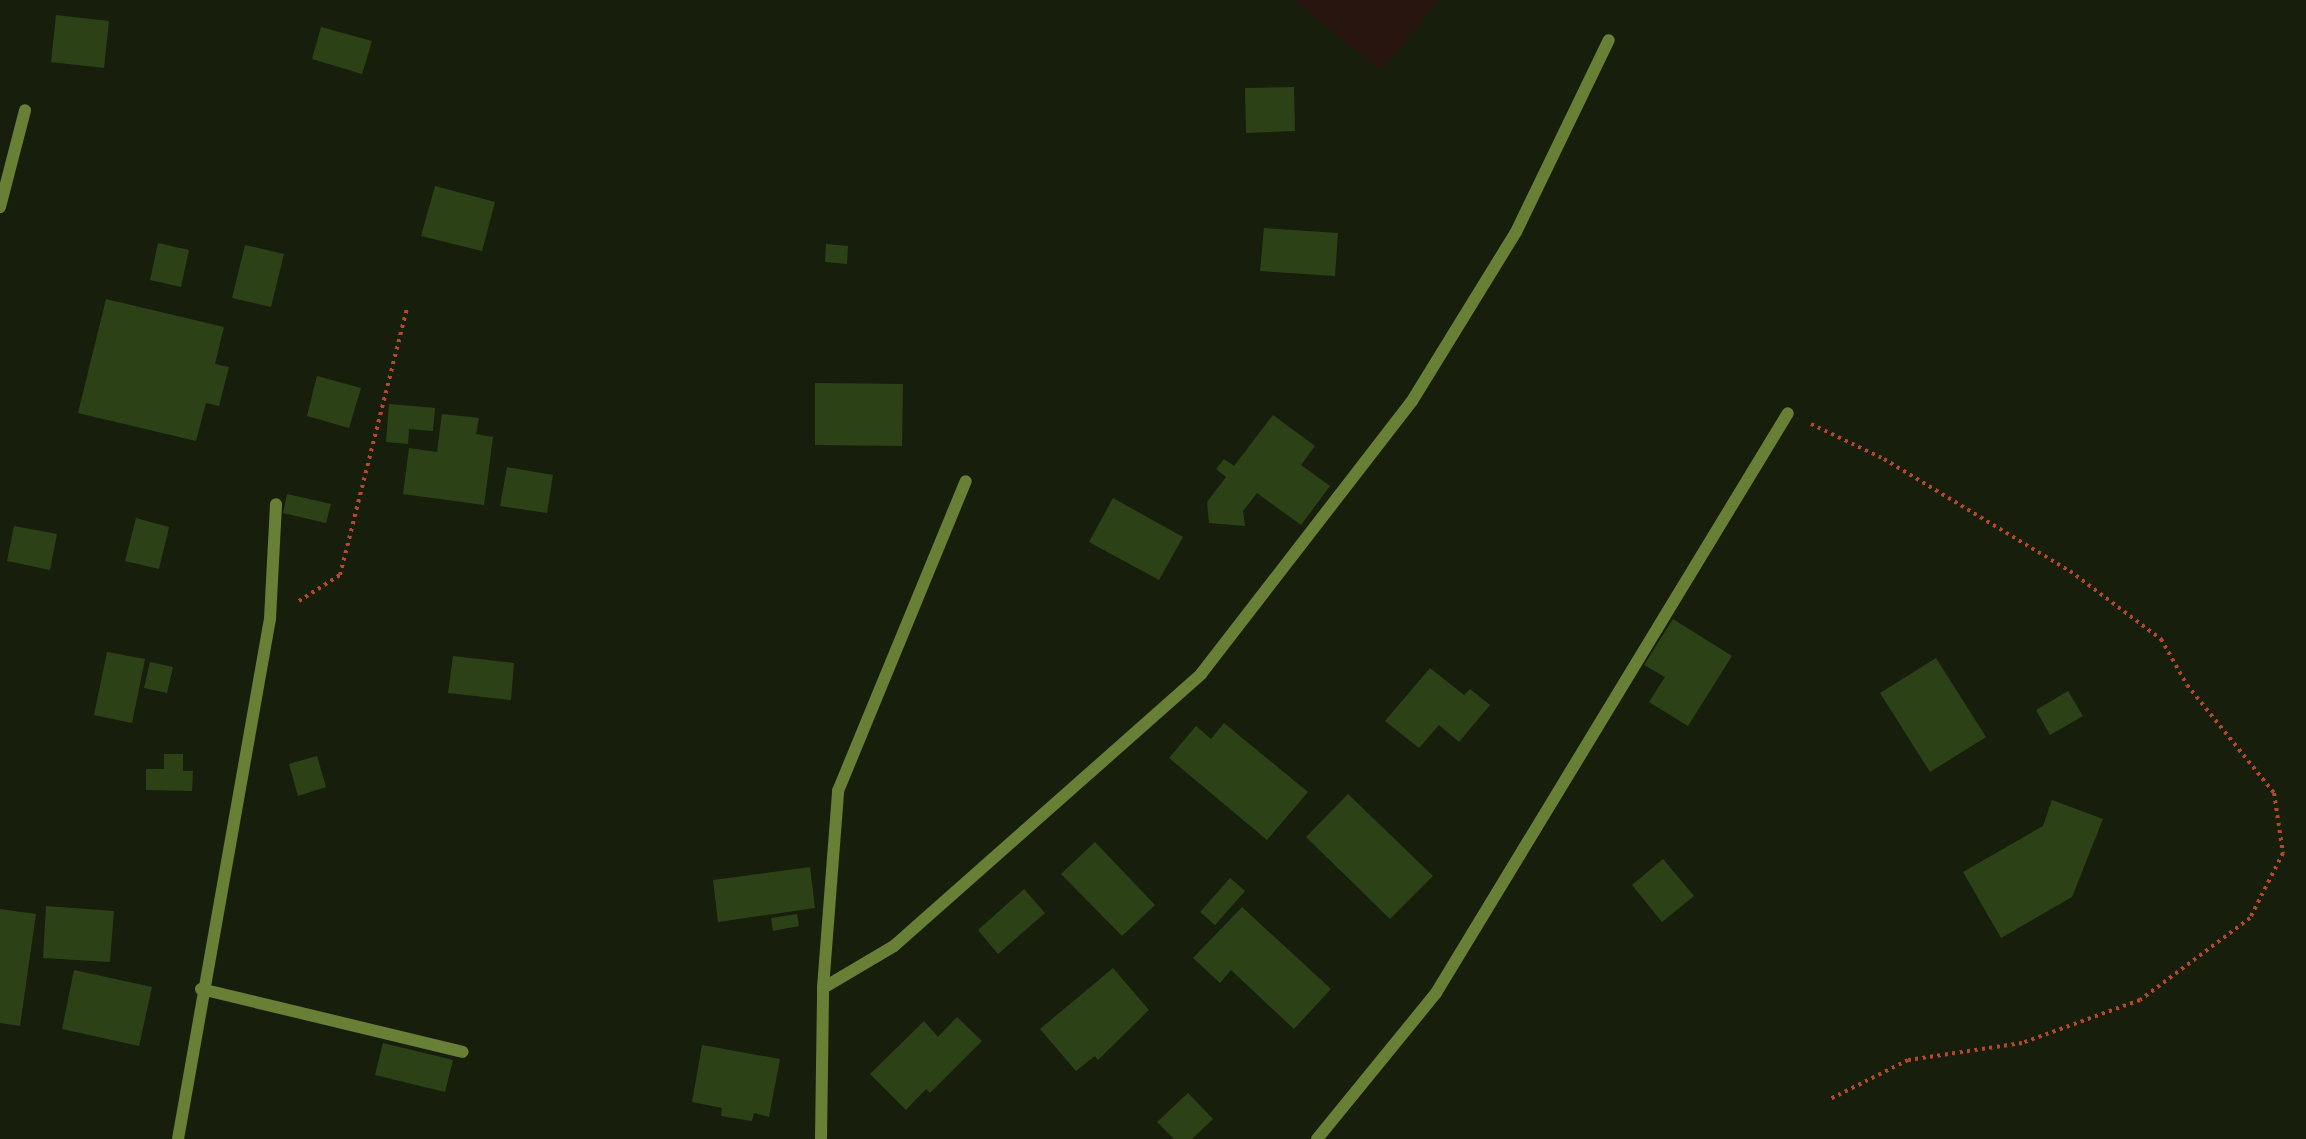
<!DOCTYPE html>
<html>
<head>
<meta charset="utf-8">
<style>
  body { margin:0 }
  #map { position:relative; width:2306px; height:1139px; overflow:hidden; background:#171f0c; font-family:Jost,sans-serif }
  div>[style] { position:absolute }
  .green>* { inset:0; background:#29150f }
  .building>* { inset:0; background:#2d4117 }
  .path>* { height:4px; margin-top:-2px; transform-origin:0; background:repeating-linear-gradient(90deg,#b3482a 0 3px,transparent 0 7.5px) }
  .minor>* { height:12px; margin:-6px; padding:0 6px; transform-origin:6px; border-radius:6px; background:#688035 }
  span { translate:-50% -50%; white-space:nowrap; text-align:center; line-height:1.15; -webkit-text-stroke:4.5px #171f0c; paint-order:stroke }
</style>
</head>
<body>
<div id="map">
  <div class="green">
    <div style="clip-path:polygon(1294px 0,1438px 0,1381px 71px)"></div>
  </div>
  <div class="building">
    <div style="clip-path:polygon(56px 15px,109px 21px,104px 68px,51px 62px)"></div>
    <div style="clip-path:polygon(321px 27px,372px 41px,362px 74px,312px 59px)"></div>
    <div style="clip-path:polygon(1294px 87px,1295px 131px,1246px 133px,1245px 88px)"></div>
    <div style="clip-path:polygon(435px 186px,495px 202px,482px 251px,421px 236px)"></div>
    <div style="clip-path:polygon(1264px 228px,1338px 233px,1335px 276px,1260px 271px)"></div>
    <div style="clip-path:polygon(158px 243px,189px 250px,181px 287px,150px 280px)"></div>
    <div style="clip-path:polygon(826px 244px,848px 246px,847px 264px,825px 262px)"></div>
    <div style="clip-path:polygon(245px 245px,284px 254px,271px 307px,232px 298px)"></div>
    <div style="clip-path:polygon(106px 299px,224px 327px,215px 364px,229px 367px,219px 406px,206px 403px,196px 441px,78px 413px)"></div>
    <div style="clip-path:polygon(317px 376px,361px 388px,349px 428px,307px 416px)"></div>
    <div style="clip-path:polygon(815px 383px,903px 384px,902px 446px,815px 445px)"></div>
    <div style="clip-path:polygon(389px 404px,435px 408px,433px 431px,409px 429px,408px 444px,386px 442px)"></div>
    <div style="clip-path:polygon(442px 414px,479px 418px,476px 434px,493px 437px,484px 505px,403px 494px,409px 448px,437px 452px)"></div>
    <div style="clip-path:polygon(1273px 415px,1315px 446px,1301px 465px,1330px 486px,1301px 525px,1257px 493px,1243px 511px,1245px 526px,1209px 523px,1207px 502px,1226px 477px,1216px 469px,1224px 459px,1234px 466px)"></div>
    <div style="clip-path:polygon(507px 467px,553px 475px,547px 513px,500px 506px)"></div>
    <div style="clip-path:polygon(287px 494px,331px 504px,326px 523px,283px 513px)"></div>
    <div style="clip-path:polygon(1113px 498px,1183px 537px,1159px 580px,1089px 542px)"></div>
    <div style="clip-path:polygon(136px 518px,169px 527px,159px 569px,125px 561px)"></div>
    <div style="clip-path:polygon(14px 526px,57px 534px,50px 570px,7px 561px)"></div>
    <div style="clip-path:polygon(1673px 619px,1732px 656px,1688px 726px,1649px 702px,1665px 677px,1644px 665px)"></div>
    <div style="clip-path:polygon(107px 652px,145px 659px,132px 723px,94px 715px)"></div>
    <div style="clip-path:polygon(453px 656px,514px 663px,511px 700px,448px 693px)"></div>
    <div style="clip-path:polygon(1936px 658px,1986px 737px,1930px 772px,1880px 693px)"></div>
    <div style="clip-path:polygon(150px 662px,173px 667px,167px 693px,144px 688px)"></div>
    <div style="clip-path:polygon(1430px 668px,1464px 695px,1470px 689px,1490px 705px,1459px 742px,1439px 725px,1419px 748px,1385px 721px)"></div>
    <div style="clip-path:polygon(2068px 691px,2083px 716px,2050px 735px,2036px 710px)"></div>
    <div style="clip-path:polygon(1224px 723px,1308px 792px,1267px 840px,1169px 758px,1196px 726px,1211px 739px)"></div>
    <div style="clip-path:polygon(164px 754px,183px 754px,183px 771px,193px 771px,192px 791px,146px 790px,146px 769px,164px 769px)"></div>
    <div style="clip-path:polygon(317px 756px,326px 787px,298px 796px,289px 764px)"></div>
    <div style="clip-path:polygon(1348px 794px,1433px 876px,1390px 919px,1306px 837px)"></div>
    <div style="clip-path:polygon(2052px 800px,2103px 819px,2072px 897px,2001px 938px,1963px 872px,2043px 826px)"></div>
    <div style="clip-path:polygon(1095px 842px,1155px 905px,1122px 936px,1061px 874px)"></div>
    <div style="clip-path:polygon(1663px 859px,1694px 896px,1662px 922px,1632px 885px)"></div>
    <div style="clip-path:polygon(810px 867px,815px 908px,718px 922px,713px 880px)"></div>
    <div style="clip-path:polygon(1230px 878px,1245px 891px,1215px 925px,1200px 912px)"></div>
    <div style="clip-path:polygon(1024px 889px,1045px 913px,998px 954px,978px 930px)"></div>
    <div style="clip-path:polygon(46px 906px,114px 911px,110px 962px,43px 958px)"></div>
    <div style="clip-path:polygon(1242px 907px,1331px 989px,1294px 1029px,1231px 970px,1220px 983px,1193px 958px)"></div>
    <div style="clip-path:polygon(0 909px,36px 914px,20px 1026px,0 1023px)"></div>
    <div style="clip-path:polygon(797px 914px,799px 926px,773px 931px,771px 918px)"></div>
    <div style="clip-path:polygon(1113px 968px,1149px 1010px,1098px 1060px,1095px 1056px,1076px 1071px,1040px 1029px)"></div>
    <div style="clip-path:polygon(74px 970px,152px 987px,139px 1046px,62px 1029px)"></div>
    <div style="clip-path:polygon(957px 1017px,982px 1041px,930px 1093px,926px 1089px,906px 1110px,870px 1074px,924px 1021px,938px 1037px)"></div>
    <div style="clip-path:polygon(383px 1043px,453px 1060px,445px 1092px,375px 1075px)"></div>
    <div style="clip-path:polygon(702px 1045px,780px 1059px,769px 1117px,754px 1113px,752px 1121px,721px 1116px,722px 1108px,692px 1102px)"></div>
    <div style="clip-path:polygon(1188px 1093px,1213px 1119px,1192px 1139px,1174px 1139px,1157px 1122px)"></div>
  </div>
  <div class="path">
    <div style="left:1811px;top:424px;width:81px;rotate:25.6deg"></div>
    <div style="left:1884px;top:459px;width:217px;rotate:31.1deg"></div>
    <div style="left:2070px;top:571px;width:114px;rotate:36.8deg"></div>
    <div style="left:2161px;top:639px;width:53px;rotate:60.5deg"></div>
    <div style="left:2187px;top:685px;width:139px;rotate:51.1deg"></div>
    <div style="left:2274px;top:793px;width:61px;rotate:81.5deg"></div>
    <div style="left:2283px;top:853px;width:73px;rotate:116.9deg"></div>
    <div style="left:2250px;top:918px;width:137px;rotate:143.3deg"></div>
    <div style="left:2140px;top:1000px;width:126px;rotate:160deg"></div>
    <div style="left:2022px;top:1043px;width:115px;rotate:171.5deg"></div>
    <div style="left:1908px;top:1060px;width:89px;rotate:153.4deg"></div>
    <div style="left:299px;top:601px;width:49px;rotate:-32.4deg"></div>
    <div style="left:340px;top:575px;width:275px;rotate:-75.9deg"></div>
  </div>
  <div class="minor">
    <div style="left:0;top:207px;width:100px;rotate:-75.5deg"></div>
    <div style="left:823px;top:988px;width:198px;rotate:-85.6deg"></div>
    <div style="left:838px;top:791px;width:335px;rotate:-67.6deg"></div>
    <div style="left:201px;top:989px;width:269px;rotate:13.5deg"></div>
    <div style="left:178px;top:1139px;width:528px;rotate:-79.97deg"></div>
    <div style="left:270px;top:619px;width:115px;rotate:-87deg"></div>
    <div style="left:821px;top:1139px;width:151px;rotate:-89.2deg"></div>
    <div style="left:823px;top:988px;width:82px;rotate:-30.6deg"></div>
    <div style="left:894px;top:946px;width:410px;rotate:-41.5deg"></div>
    <div style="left:1201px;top:674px;width:345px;rotate:-52.3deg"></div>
    <div style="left:1412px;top:401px;width:198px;rotate:-58.4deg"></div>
    <div style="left:1516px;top:232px;width:213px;rotate:-64.2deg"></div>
    <div style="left:1317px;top:1139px;width:188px;rotate:-50.8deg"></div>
    <div style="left:1436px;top:993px;width:678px;rotate:-58.75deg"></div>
  </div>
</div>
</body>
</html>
